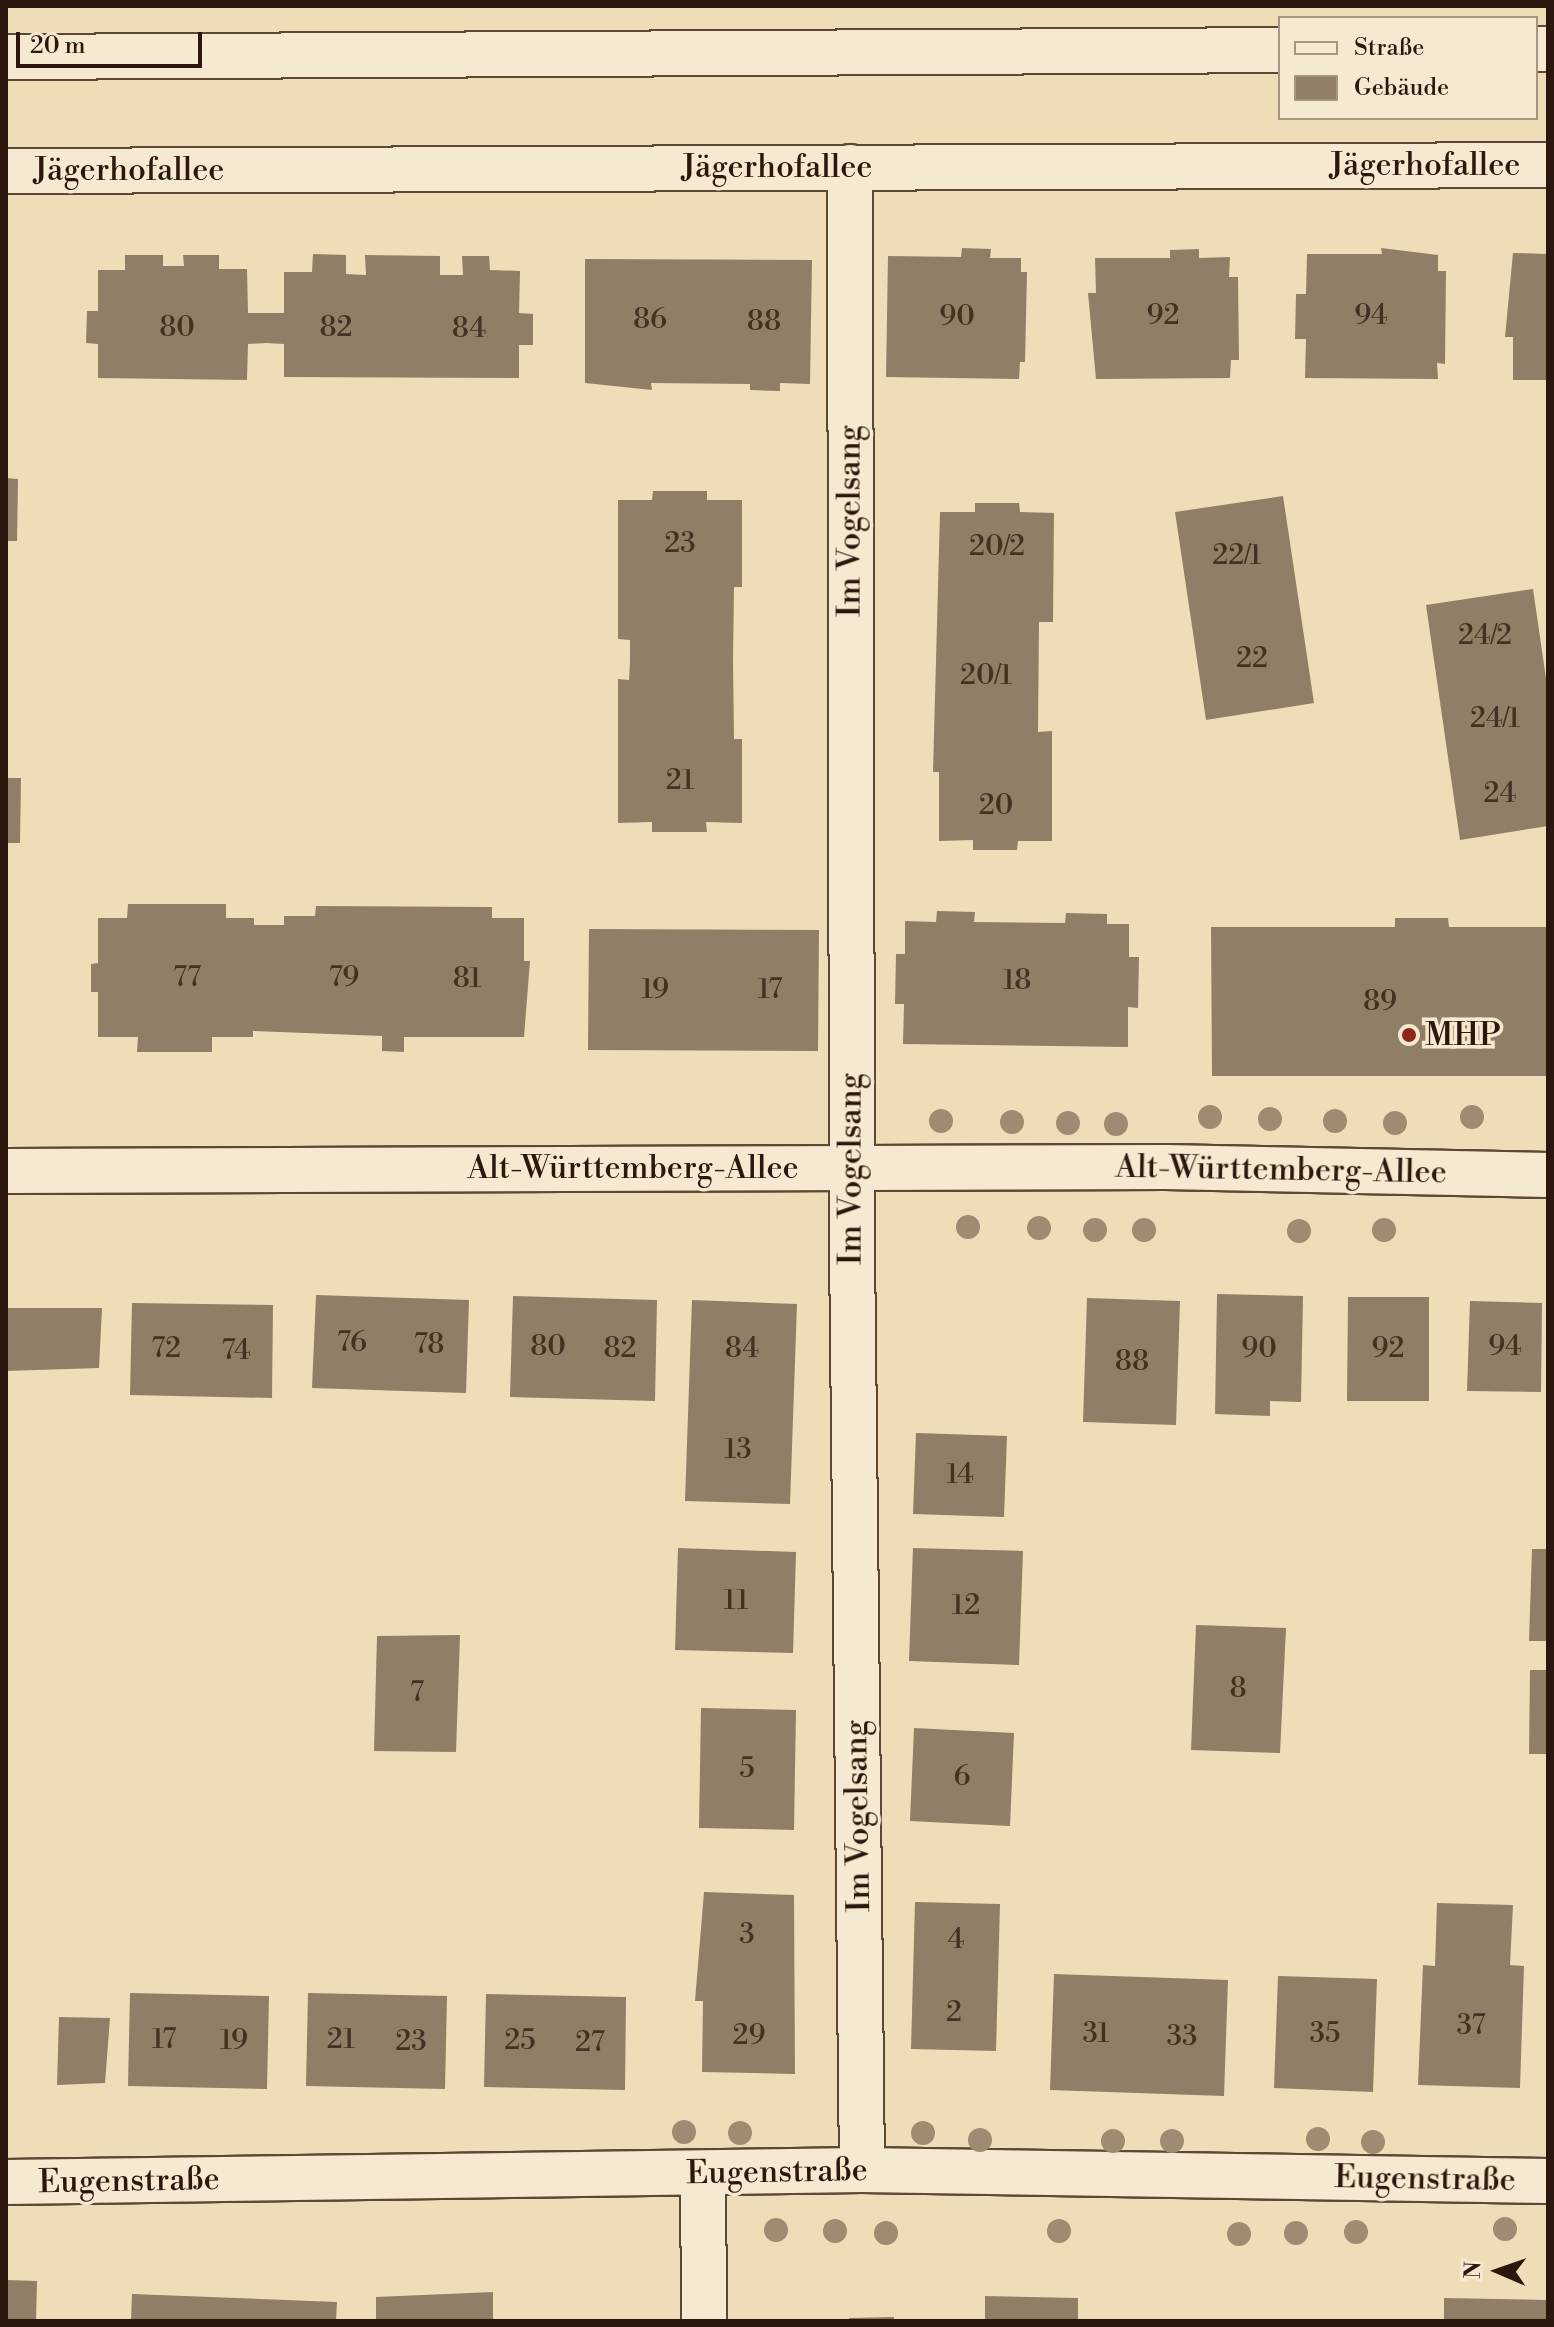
<!DOCTYPE html>
<html>
<head>
<meta charset="utf-8">
<style>
  body { margin:0 }
  #map { position:relative; width:1554px; height:2327px; overflow:hidden; background:#efddb8; font-family:"Libre Bodoni",serif }
  div>[style] { position:absolute }
  .building>* { inset:0; background:#917e66 }
  .roads { filter:drop-shadow(2px 0 #5d4838) drop-shadow(-2px 0 #5d4838) drop-shadow(0 2px #5d4838) drop-shadow(0 -2px #5d4838) }
  .minor>* { height:44px; margin:-22px; padding:0 22px; transform-origin:22px; border-radius:22px; background:#f5e9d1 }
  .trees>* { width:24px; height:24px; margin:-12px; border-radius:50%; background:#9f8b72 }
  .dots>* { width:22px; height:22px; translate:-50% -50%; box-sizing:border-box; border:4px solid #f5e9d1; border-radius:50% }
  span { translate:-50% -50%; white-space:nowrap; text-align:center; line-height:1.15; -webkit-text-stroke:7px #f5e9d1; paint-order:stroke }
  .number-label { font-size:28px; color:#453124 }
  .number-label span { -webkit-text-stroke-width:0 }
  .street-label { font-size:32px; color:#2c170e }
  .poi-label { font-size:32px; color:#2c170e }
  .left { translate:0 -50%; text-align:left }
  .frame { position:absolute; inset:0; border:8px solid #2c170e; pointer-events:none }
  .legend { position:absolute; left:1278px; top:16px; width:260px; height:104px; box-sizing:border-box; background:#f5e9d1; border:2px solid #a59583; margin:0; padding:10px 14px; list-style:none; font-size:24px; color:#2c170e }
  .legend li { display:flex; align-items:center; gap:16px; height:40px }
  .legend b { width:40px; border:2px solid #a59583 }
  .north { position:absolute; left:1458px; top:2231px; width:80px; height:80px; -webkit-text-stroke:6px #f5e9d1; paint-order:stroke; rotate:272deg; font-size:22px; font-weight:700; line-height:32px; text-align:center; color:#2c170e }
  .north::after { content:''; display:block; margin:auto; width:28px; height:36px; background:#2c170e; clip-path:polygon(50% 0,100% 100%,50% 72%,0 100%) }
  .scale { position:absolute; left:16px; top:32px; width:186px; height:36px; box-sizing:border-box; border:4px solid #2c170e; border-top:0; padding-left:10px; font-size:24px; line-height:28px; white-space:nowrap; color:#2c170e; -webkit-text-stroke:6px #f5e9d1; paint-order:stroke }
</style>
</head>
<body>
<div id="map">
  <div class="building">
    <div style="clip-path:polygon(962px 248px,991px 249px,990px 258px,1021px 258px,1021px 272px,1027px 272px,1025px 362px,1020px 362px,1019px 379px,886px 377px,888px 256px,961px 257px)"></div>
    <div style="clip-path:polygon(1381px 248px,1438px 255px,1438px 271px,1446px 271px,1445px 364px,1437px 363px,1438px 379px,1305px 378px,1306px 339px,1295px 339px,1296px 294px,1306px 294px,1307px 254px,1382px 254px)"></div>
    <div style="clip-path:polygon(1199px 249px,1199px 258px,1230px 257px,1229px 277px,1238px 277px,1239px 360px,1231px 360px,1230px 378px,1096px 379px,1088px 293px,1096px 293px,1095px 258px,1170px 258px,1170px 250px)"></div>
    <div style="clip-path:polygon(1513px 253px,1548px 254px,1548px 380px,1513px 380px,1513px 337px,1505px 337px)"></div>
    <div style="clip-path:polygon(313px 254px,346px 255px,346px 274px,366px 275px,365px 255px,440px 256px,440px 275px,463px 275px,462px 256px,489px 256px,490px 270px,520px 271px,519px 313px,533px 314px,533px 345px,519px 345px,519px 378px,284px 377px,284px 344px,266px 343px,248px 344px,247px 380px,98px 378px,98px 344px,86px 343px,87px 311px,98px 311px,98px 270px,125px 270px,125px 255px,163px 255px,163px 266px,184px 266px,183px 255px,219px 255px,219px 269px,247px 269px,248px 313px,284px 313px,284px 272px,312px 272px)"></div>
    <div style="clip-path:polygon(585px 259px,812px 260px,810px 384px,780px 383px,780px 391px,750px 390px,750px 384px,651px 383px,652px 390px,585px 383px)"></div>
    <div style="clip-path:polygon(6px 478px,18px 479px,17px 541px,6px 541px)"></div>
    <div style="clip-path:polygon(653px 491px,707px 491px,707px 500px,742px 500px,742px 587px,734px 587px,733px 661px,734px 739px,742px 739px,742px 823px,706px 822px,707px 832px,652px 832px,652px 822px,618px 823px,618px 679px,629px 680px,630px 661px,630px 640px,618px 639px,618px 500px,652px 500px)"></div>
    <div style="clip-path:polygon(1283px 496px,1314px 703px,1206px 720px,1175px 512px)"></div>
    <div style="clip-path:polygon(975px 503px,1019px 503px,1020px 512px,1054px 513px,1053px 622px,1039px 622px,1038px 732px,1052px 731px,1052px 841px,1018px 841px,1017px 850px,973px 850px,973px 840px,939px 841px,939px 772px,933px 772px,940px 512px,975px 512px)"></div>
    <div style="clip-path:polygon(1533px 589px,1548px 692px,1548px 826px,1460px 840px,1426px 605px)"></div>
    <div style="clip-path:polygon(6px 778px,21px 778px,20px 843px,6px 843px)"></div>
    <div style="clip-path:polygon(128px 904px,226px 904px,226px 918px,254px 918px,254px 925px,284px 925px,284px 916px,315px 916px,316px 906px,492px 907px,492px 918px,524px 918px,524px 961px,530px 961px,524px 1037px,404px 1037px,404px 1052px,382px 1051px,382px 1036px,253px 1031px,253px 1037px,212px 1037px,212px 1052px,137px 1052px,138px 1037px,98px 1037px,98px 992px,91px 992px,91px 964px,98px 963px,98px 918px,127px 918px)"></div>
    <div style="clip-path:polygon(937px 911px,975px 912px,974px 922px,1065px 923px,1066px 913px,1107px 914px,1107px 924px,1129px 924px,1129px 957px,1139px 957px,1138px 1008px,1128px 1007px,1128px 1047px,903px 1044px,904px 1004px,895px 1004px,896px 954px,905px 954px,905px 921px,936px 922px)"></div>
    <div style="clip-path:polygon(1395px 918px,1448px 918px,1449px 927px,1548px 927px,1548px 1076px,1212px 1076px,1211px 927px,1395px 927px)"></div>
    <div style="clip-path:polygon(589px 929px,819px 930px,818px 1051px,588px 1050px)"></div>
    <div style="clip-path:polygon(1217px 1294px,1303px 1296px,1301px 1402px,1270px 1401px,1270px 1416px,1215px 1414px)"></div>
    <div style="clip-path:polygon(316px 1295px,469px 1300px,466px 1393px,312px 1388px)"></div>
    <div style="clip-path:polygon(513px 1296px,657px 1300px,655px 1401px,510px 1397px)"></div>
    <div style="clip-path:polygon(1348px 1297px,1429px 1297px,1429px 1401px,1347px 1401px)"></div>
    <div style="clip-path:polygon(1087px 1298px,1180px 1301px,1176px 1425px,1083px 1422px)"></div>
    <div style="clip-path:polygon(692px 1300px,797px 1304px,790px 1504px,685px 1501px)"></div>
    <div style="clip-path:polygon(1470px 1301px,1542px 1303px,1541px 1392px,1467px 1391px)"></div>
    <div style="clip-path:polygon(132px 1303px,273px 1305px,272px 1398px,130px 1395px)"></div>
    <div style="clip-path:polygon(6px 1308px,102px 1308px,99px 1368px,6px 1371px)"></div>
    <div style="clip-path:polygon(916px 1433px,1007px 1436px,1004px 1517px,913px 1514px)"></div>
    <div style="clip-path:polygon(678px 1548px,796px 1552px,793px 1653px,675px 1650px)"></div>
    <div style="clip-path:polygon(913px 1548px,1023px 1551px,1019px 1665px,909px 1661px)"></div>
    <div style="clip-path:polygon(1532px 1549px,1548px 1549px,1548px 1641px,1529px 1641px)"></div>
    <div style="clip-path:polygon(1196px 1625px,1286px 1628px,1280px 1753px,1191px 1750px)"></div>
    <div style="clip-path:polygon(460px 1635px,456px 1752px,374px 1751px,377px 1636px)"></div>
    <div style="clip-path:polygon(1530px 1670px,1548px 1670px,1548px 1754px,1529px 1754px)"></div>
    <div style="clip-path:polygon(701px 1708px,796px 1710px,794px 1830px,699px 1828px)"></div>
    <div style="clip-path:polygon(914px 1728px,1014px 1733px,1010px 1826px,910px 1821px)"></div>
    <div style="clip-path:polygon(704px 1892px,794px 1895px,795px 2074px,702px 2072px,703px 2001px,695px 2001px)"></div>
    <div style="clip-path:polygon(915px 1902px,1000px 1904px,996px 2051px,911px 2049px)"></div>
    <div style="clip-path:polygon(1437px 1903px,1513px 1905px,1510px 1965px,1524px 1966px,1520px 2088px,1418px 2085px,1423px 1965px,1435px 1966px)"></div>
    <div style="clip-path:polygon(1054px 1974px,1228px 1980px,1224px 2096px,1050px 2090px)"></div>
    <div style="clip-path:polygon(1278px 1976px,1377px 1979px,1373px 2092px,1274px 2088px)"></div>
    <div style="clip-path:polygon(130px 1993px,269px 1996px,267px 2089px,128px 2086px)"></div>
    <div style="clip-path:polygon(308px 1993px,447px 1996px,445px 2089px,306px 2086px)"></div>
    <div style="clip-path:polygon(486px 1994px,626px 1997px,625px 2090px,484px 2087px)"></div>
    <div style="clip-path:polygon(59px 2017px,110px 2018px,105px 2083px,57px 2085px)"></div>
    <div style="clip-path:polygon(6px 2280px,37px 2281px,36px 2321px,6px 2321px)"></div>
    <div style="clip-path:polygon(493px 2292px,493px 2321px,376px 2321px,376px 2297px)"></div>
    <div style="clip-path:polygon(132px 2294px,337px 2302px,336px 2321px,131px 2321px)"></div>
    <div style="clip-path:polygon(985px 2296px,1078px 2298px,1078px 2321px,985px 2321px)"></div>
    <div style="clip-path:polygon(1444px 2298px,1548px 2300px,1548px 2321px,1444px 2321px)"></div>
    <div style="clip-path:polygon(894px 2317px,894px 2321px,849px 2321px,849px 2318px)"></div>
  </div>
  <div class="roads">
    <div class="minor">
      <div style="left:1536px;top:49px;width:12px"></div>
      <div style="left:6px;top:57px;width:1274px;rotate:-0.31deg"></div>
      <div style="left:850px;top:167px;width:1079px;rotate:89.89deg"></div>
      <div style="left:852px;top:1246px;width:924px;rotate:89.38deg"></div>
      <div style="left:6px;top:171px;width:1542px;rotate:-0.22deg"></div>
      <div style="left:6px;top:1171px;width:1160px;rotate:-0.2deg"></div>
      <div style="left:1166px;top:1167px;width:382px;rotate:1.2deg"></div>
      <div style="left:703px;top:2173px;width:148px;rotate:89.6deg"></div>
      <div style="left:6px;top:2182px;width:856px;rotate:-0.8deg"></div>
      <div style="left:862px;top:2170px;width:686px;rotate:0.92deg"></div>
    </div>
  </div>
  <div class="trees">
    <div style="left:1210px;top:1117px"></div>
    <div style="left:1472px;top:1117px"></div>
    <div style="left:1270px;top:1119px"></div>
    <div style="left:941px;top:1121px"></div>
    <div style="left:1335px;top:1121px"></div>
    <div style="left:1012px;top:1122px"></div>
    <div style="left:1068px;top:1123px"></div>
    <div style="left:1395px;top:1123px"></div>
    <div style="left:1116px;top:1124px"></div>
    <div style="left:968px;top:1227px"></div>
    <div style="left:1039px;top:1228px"></div>
    <div style="left:1095px;top:1230px"></div>
    <div style="left:1144px;top:1230px"></div>
    <div style="left:1384px;top:1230px"></div>
    <div style="left:1299px;top:1231px"></div>
    <div style="left:684px;top:2132px"></div>
    <div style="left:740px;top:2133px"></div>
    <div style="left:923px;top:2133px"></div>
    <div style="left:1318px;top:2139px"></div>
    <div style="left:980px;top:2140px"></div>
    <div style="left:1113px;top:2141px"></div>
    <div style="left:1172px;top:2141px"></div>
    <div style="left:1373px;top:2142px"></div>
    <div style="left:1505px;top:2229px"></div>
    <div style="left:776px;top:2230px"></div>
    <div style="left:835px;top:2231px"></div>
    <div style="left:1059px;top:2231px"></div>
    <div style="left:1356px;top:2232px"></div>
    <div style="left:886px;top:2233px"></div>
    <div style="left:1296px;top:2233px"></div>
    <div style="left:1239px;top:2234px"></div>
  </div>
  <div class="dots">
    <div style="left:1409px;top:1035px;background:#8f2418"></div>
  </div>
  <div class="number-label">
    <span style="left:1163px;top:316px">92</span>
    <span style="left:1371px;top:316px">94</span>
    <span style="left:957px;top:317px">90</span>
    <span style="left:650px;top:320px">86</span>
    <span style="left:764px;top:322px">88</span>
    <span style="left:177px;top:328px">80</span>
    <span style="left:336px;top:328px">82</span>
    <span style="left:469px;top:329px">84</span>
    <span style="left:680px;top:544px">23</span>
    <span style="left:997px;top:547px">20/2</span>
    <span style="left:1237px;top:556px">22/1</span>
    <span style="left:1485px;top:636px">24/2</span>
    <span style="left:1252px;top:659px">22</span>
    <span style="left:986px;top:676px">20/1</span>
    <span style="left:1495px;top:719px">24/1</span>
    <span style="left:680px;top:781px">21</span>
    <span style="left:1500px;top:794px">24</span>
    <span style="left:996px;top:806px">20</span>
    <span style="left:187px;top:978px">77</span>
    <span style="left:344px;top:978px">79</span>
    <span style="left:467px;top:979px">81</span>
    <span style="left:1017px;top:981px">18</span>
    <span style="left:655px;top:990px">19</span>
    <span style="left:770px;top:990px">17</span>
    <span style="left:1380px;top:1002px">89</span>
    <span style="left:352px;top:1343px">76</span>
    <span style="left:429px;top:1345px">78</span>
    <span style="left:548px;top:1347px">80</span>
    <span style="left:1505px;top:1347px">94</span>
    <span style="left:166px;top:1349px">72</span>
    <span style="left:620px;top:1349px">82</span>
    <span style="left:742px;top:1349px">84</span>
    <span style="left:1259px;top:1349px">90</span>
    <span style="left:1388px;top:1349px">92</span>
    <span style="left:236px;top:1351px">74</span>
    <span style="left:1132px;top:1362px">88</span>
    <span style="left:738px;top:1450px">13</span>
    <span style="left:960px;top:1475px">14</span>
    <span style="left:736px;top:1601px">11</span>
    <span style="left:966px;top:1606px">12</span>
    <span style="left:1238px;top:1689px">8</span>
    <span style="left:417px;top:1693px">7</span>
    <span style="left:747px;top:1769px">5</span>
    <span style="left:962px;top:1777px">6</span>
    <span style="left:747px;top:1935px">3</span>
    <span style="left:956px;top:1940px">4</span>
    <span style="left:954px;top:2013px">2</span>
    <span style="left:1471px;top:2026px">37</span>
    <span style="left:1096px;top:2034px">31</span>
    <span style="left:1325px;top:2034px">35</span>
    <span style="left:749px;top:2036px">29</span>
    <span style="left:1182px;top:2037px">33</span>
    <span style="left:164px;top:2040px">17</span>
    <span style="left:341px;top:2040px">21</span>
    <span style="left:234px;top:2041px">19</span>
    <span style="left:520px;top:2041px">25</span>
    <span style="left:411px;top:2042px">23</span>
    <span style="left:590px;top:2043px">27</span>
  </div>
  <div class="street-label">
    <span style="left:1425px;top:165px">Jägerhofallee</span>
    <span style="left:777px;top:167px">Jägerhofallee</span>
    <span style="left:129px;top:170px">Jägerhofallee</span>
    <span style="left:850px;top:521px;rotate:-90deg">Im Vogelsang</span>
    <span style="left:633px;top:1168px">Alt-Württemberg-Allee</span>
    <span style="left:851px;top:1169px;rotate:-90deg">Im Vogelsang</span>
    <span style="left:1281px;top:1170px;rotate:1deg">Alt-Württemberg-Allee</span>
    <span style="left:858px;top:1816px;rotate:-91deg">Im Vogelsang</span>
    <span style="left:777px;top:2172px;rotate:-1deg">Eugenstraße</span>
    <span style="left:1425px;top:2179px;rotate:1deg">Eugenstraße</span>
    <span style="left:129px;top:2181px;rotate:-1deg">Eugenstraße</span>
  </div>
  <div class="poi-label">
    <span class="left" style="left:1425px;top:1035px">MHP</span>
  </div>
  <div class="frame"></div>
  <ul class="legend">
  <li><b style="height:10px;background:#f5e9d1"></b>Straße</li>
  <li><b style="height:22px;background:#917e66"></b>Gebäude</li>
  </ul>
  <div class="north">N</div>
  <div class="scale">20 m</div>
</div>
</body>
</html>
